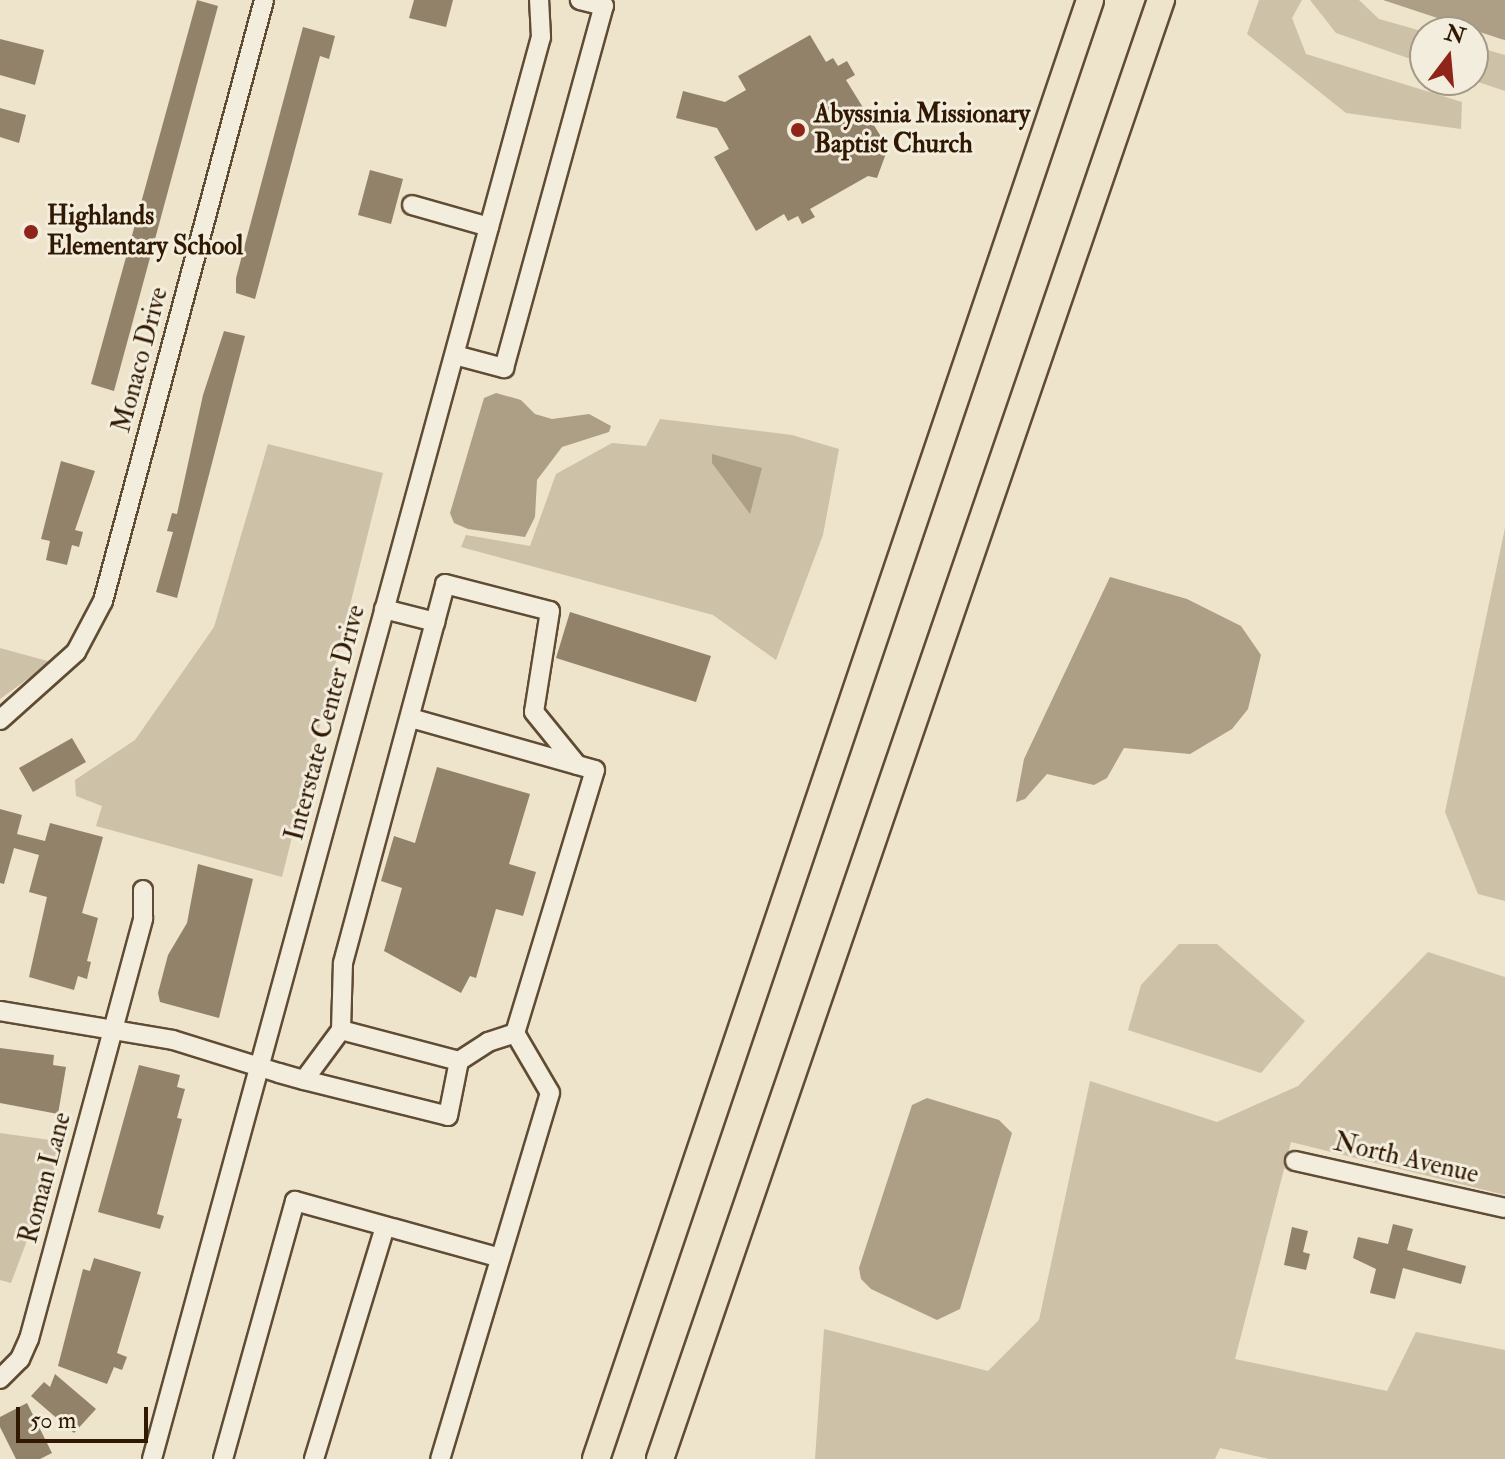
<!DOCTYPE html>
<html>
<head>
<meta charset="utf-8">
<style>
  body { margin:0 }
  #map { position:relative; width:1505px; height:1459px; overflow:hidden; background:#ede4cb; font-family:"IM FELL Double Pica",serif }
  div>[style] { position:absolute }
  .green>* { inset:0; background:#cdc1a8 }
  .water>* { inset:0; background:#ad9f86 }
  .building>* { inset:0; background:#93826a }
  .roads { filter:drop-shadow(2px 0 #604b33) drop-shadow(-2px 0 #604b33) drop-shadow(0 2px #604b33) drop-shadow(0 -2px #604b33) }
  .minor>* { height:18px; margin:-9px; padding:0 9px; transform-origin:9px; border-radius:9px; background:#f3eddd }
  .highway>* { height:26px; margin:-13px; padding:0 13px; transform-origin:13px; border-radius:13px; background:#ede4cb }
  .dots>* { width:22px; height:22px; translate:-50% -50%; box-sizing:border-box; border:4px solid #f3eddd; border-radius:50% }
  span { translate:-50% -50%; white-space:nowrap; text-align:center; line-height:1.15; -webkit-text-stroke:6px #f3eddd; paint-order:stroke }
  .poi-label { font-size:26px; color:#311800; font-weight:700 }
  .left { translate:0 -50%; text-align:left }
  .street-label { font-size:26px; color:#311800 }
  .north { position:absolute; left:1409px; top:16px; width:80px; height:80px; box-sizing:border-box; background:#f3eddd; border:2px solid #a59885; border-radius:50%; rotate:16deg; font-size:22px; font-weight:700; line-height:32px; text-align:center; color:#311800 }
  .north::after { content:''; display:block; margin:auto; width:28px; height:36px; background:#8f2418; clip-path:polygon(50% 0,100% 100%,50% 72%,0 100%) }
  .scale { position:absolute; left:16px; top:1407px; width:132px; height:36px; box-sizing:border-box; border:4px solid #311800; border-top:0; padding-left:10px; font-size:24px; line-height:28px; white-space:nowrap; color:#311800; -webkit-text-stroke:6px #f3eddd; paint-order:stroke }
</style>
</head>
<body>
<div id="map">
  <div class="green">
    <div style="clip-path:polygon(1259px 0,1302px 0,1292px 18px,1306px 54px,1462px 102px,1461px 129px,1346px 113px,1247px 34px)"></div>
    <div style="clip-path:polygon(1310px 0,1359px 0,1379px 19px,1425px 32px,1425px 64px,1336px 33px)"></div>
    <div style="clip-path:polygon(1473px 46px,1505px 55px,1505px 91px,1472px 80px)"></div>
    <div style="clip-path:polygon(660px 419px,792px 435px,839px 449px,823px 535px,776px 660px,713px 615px,461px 547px,466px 535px,530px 546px,556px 474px,612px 443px,646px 446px)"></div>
    <div style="clip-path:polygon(268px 444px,383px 473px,282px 877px,96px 826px,102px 806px,76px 796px,75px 780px,135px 740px,214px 627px)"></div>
    <div style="clip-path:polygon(1505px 528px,1505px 901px,1478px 894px,1445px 812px)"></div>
    <div style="clip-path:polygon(0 648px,51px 662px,0 699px)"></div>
    <div style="clip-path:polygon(1179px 944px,1217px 944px,1305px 1021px,1261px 1073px,1128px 1030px,1141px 985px)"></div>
    <div style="clip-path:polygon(1428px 952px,1505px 977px,1505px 1195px,1291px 1142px,1235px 1359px,1387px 1391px,1416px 1332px,1505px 1350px,1505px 1459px,1269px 1459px,1220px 1448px,1215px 1459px,815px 1459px,824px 1329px,988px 1371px,1039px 1320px,1090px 1081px,1217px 1122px,1298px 1086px)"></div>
    <div style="clip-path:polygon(0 1133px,64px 1142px,11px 1283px,0 1280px)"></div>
  </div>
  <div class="water">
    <div style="clip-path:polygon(1383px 0,1505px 0,1505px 40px,1501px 39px)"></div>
    <div style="clip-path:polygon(496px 393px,521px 400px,535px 414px,552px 419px,589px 414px,611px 426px,609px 432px,562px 447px,537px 480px,535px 517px,525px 537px,468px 529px,454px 523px,450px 513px,484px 398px)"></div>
    <div style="clip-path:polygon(712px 454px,762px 468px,750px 514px,712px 463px)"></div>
    <div style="clip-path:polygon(1110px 577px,1187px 599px,1241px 626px,1261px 655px,1248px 709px,1232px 729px,1190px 754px,1124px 748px,1107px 778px,1094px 785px,1047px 774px,1025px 799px,1016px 802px,1024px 759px)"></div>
    <div style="clip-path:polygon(927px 1098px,999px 1120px,1012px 1133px,960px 1309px,937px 1320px,871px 1289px,861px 1279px,859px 1268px,912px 1105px)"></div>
  </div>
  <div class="building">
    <div style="clip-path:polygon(197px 0,218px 6px,114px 391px,91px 384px)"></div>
    <div style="clip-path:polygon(414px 0,453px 0,446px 27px,409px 18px)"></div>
    <div style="clip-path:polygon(303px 27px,335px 36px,329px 59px,320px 56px,255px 299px,236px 293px,236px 278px)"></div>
    <div style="clip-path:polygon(810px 35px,826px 62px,833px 58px,838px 66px,847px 61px,855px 75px,846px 80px,888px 148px,877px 178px,868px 176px,810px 209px,815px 217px,802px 224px,798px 216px,788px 221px,784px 214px,756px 231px,714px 157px,729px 149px,717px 128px,676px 118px,683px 91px,725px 102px,746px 90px,738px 76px)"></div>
    <div style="clip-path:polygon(0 39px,44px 50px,35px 85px,0 75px)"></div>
    <div style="clip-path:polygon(0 108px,26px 115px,19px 143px,0 137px)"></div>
    <div style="clip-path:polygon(370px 170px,403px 179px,391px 224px,358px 215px)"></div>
    <div style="clip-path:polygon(224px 331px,245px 336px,177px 598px,156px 592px,173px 532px,167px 531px,172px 513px,177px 514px,203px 395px)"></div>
    <div style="clip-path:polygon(61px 461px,95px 471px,75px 530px,83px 532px,79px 547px,72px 545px,67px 565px,46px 560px,50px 541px,41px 539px)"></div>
    <div style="clip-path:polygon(570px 612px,711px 656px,696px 702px,556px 658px)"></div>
    <div style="clip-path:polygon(72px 738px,86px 762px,33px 792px,19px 768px)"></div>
    <div style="clip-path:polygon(437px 767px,530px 794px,509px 864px,536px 872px,523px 916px,496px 909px,476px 978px,470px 976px,461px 993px,384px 951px,402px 888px,381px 881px,394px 836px,415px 843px)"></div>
    <div style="clip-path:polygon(0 809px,22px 815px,17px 834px,45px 841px,50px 823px,103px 837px,82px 913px,98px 918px,87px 961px,91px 962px,87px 979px,78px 976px,74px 990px,29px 977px,47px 897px,29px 892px,39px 855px,14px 848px,4px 884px,0 883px)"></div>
    <div style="clip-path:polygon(198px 864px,253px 879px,219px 1018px,160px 1002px,158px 993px,168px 955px,187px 923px)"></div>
    <div style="clip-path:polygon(0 1048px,54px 1055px,53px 1065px,66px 1067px,58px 1114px,0 1103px)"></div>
    <div style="clip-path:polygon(139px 1065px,180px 1075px,177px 1087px,185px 1089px,177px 1118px,182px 1119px,157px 1214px,164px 1216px,160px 1229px,98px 1212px)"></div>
    <div style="clip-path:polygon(1393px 1224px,1413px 1229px,1407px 1250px,1466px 1266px,1461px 1284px,1403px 1268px,1395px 1299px,1370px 1293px,1376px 1269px,1353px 1258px,1358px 1237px,1388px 1244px)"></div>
    <div style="clip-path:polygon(1292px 1227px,1308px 1231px,1303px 1252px,1310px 1254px,1306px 1270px,1284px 1265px)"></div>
    <div style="clip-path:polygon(94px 1258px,141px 1272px,117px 1353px,127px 1357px,122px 1370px,114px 1367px,107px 1384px,58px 1366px,83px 1269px,90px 1271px)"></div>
    <div style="clip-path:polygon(55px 1374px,96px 1409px,74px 1433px,31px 1396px,44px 1382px,50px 1387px)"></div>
    <div style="clip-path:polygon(27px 1403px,52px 1453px,40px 1459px,16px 1459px,0 1427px,0 1417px)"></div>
  </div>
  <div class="roads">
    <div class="minor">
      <div style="left:412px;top:205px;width:80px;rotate:15.9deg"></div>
      <div style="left:455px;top:355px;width:51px;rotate:14.9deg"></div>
      <div style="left:504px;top:368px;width:376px;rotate:-74.6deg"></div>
      <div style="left:604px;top:6px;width:25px;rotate:-166deg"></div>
      <div style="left:384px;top:609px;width:53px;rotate:14.3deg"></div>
      <div style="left:411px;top:718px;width:191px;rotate:15.8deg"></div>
      <div style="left:595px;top:770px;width:275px;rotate:106.9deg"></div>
      <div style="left:515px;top:1033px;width:69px;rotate:59.7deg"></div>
      <div style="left:550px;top:1093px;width:382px;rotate:106.7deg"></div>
      <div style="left:0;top:720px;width:102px;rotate:-41.8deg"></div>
      <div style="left:76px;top:652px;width:58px;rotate:-62.1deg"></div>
      <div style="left:103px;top:601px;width:622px;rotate:-75deg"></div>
      <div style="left:0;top:1011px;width:175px;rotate:9.5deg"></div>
      <div style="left:173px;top:1040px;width:111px;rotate:17.3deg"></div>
      <div style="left:279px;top:1073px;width:26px;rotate:16deg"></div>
      <div style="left:304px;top:1080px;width:148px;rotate:14deg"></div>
      <div style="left:448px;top:1116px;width:56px;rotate:-78.7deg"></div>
      <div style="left:459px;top:1061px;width:122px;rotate:-165.3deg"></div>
      <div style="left:341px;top:1030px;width:62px;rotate:126.5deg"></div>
      <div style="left:341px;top:1030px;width:67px;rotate:-88.3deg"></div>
      <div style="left:343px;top:963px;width:392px;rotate:-74.9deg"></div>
      <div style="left:445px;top:584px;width:108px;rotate:14.4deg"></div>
      <div style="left:550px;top:611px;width:102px;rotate:99deg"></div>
      <div style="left:534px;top:712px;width:68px;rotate:50.9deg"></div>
      <div style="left:459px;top:1061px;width:35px;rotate:-33deg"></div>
      <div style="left:488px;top:1042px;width:28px;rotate:-18deg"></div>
      <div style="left:1295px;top:1161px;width:215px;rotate:12.6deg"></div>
      <div style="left:0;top:1379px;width:28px;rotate:-45deg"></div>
      <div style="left:20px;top:1359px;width:22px;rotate:-66deg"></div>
      <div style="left:29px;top:1339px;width:436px;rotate:-74.8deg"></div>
      <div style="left:143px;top:918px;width:28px;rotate:-90deg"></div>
      <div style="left:152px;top:1459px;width:1474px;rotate:-74.7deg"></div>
      <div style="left:541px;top:37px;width:37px;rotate:-93deg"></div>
      <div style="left:223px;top:1459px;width:268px;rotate:-74.4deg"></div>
      <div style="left:295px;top:1201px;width:213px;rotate:15.5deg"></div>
      <div style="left:314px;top:1459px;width:243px;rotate:-73deg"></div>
    </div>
    <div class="highway">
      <div style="left:596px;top:1459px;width:1540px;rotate:-71.29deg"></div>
      <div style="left:660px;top:1459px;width:1543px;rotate:-71.05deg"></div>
    </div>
  </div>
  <div class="dots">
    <div style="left:798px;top:130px;background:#8f2418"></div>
    <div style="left:31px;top:232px;background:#8f2418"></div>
  </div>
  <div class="poi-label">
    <span class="left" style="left:814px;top:130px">Abyssinia Missionary<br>Baptist Church</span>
    <span class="left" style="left:47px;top:232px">Highlands<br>Elementary School</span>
  </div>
  <div class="street-label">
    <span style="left:141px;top:360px;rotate:-75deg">Monaco Drive</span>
    <span style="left:326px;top:723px;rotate:-75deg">Interstate Center Drive</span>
    <span style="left:1406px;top:1159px;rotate:13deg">North Avenue</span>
    <span style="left:46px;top:1178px;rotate:-75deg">Roman Lane</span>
  </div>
  <div class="north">N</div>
  <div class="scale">50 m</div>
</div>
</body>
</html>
